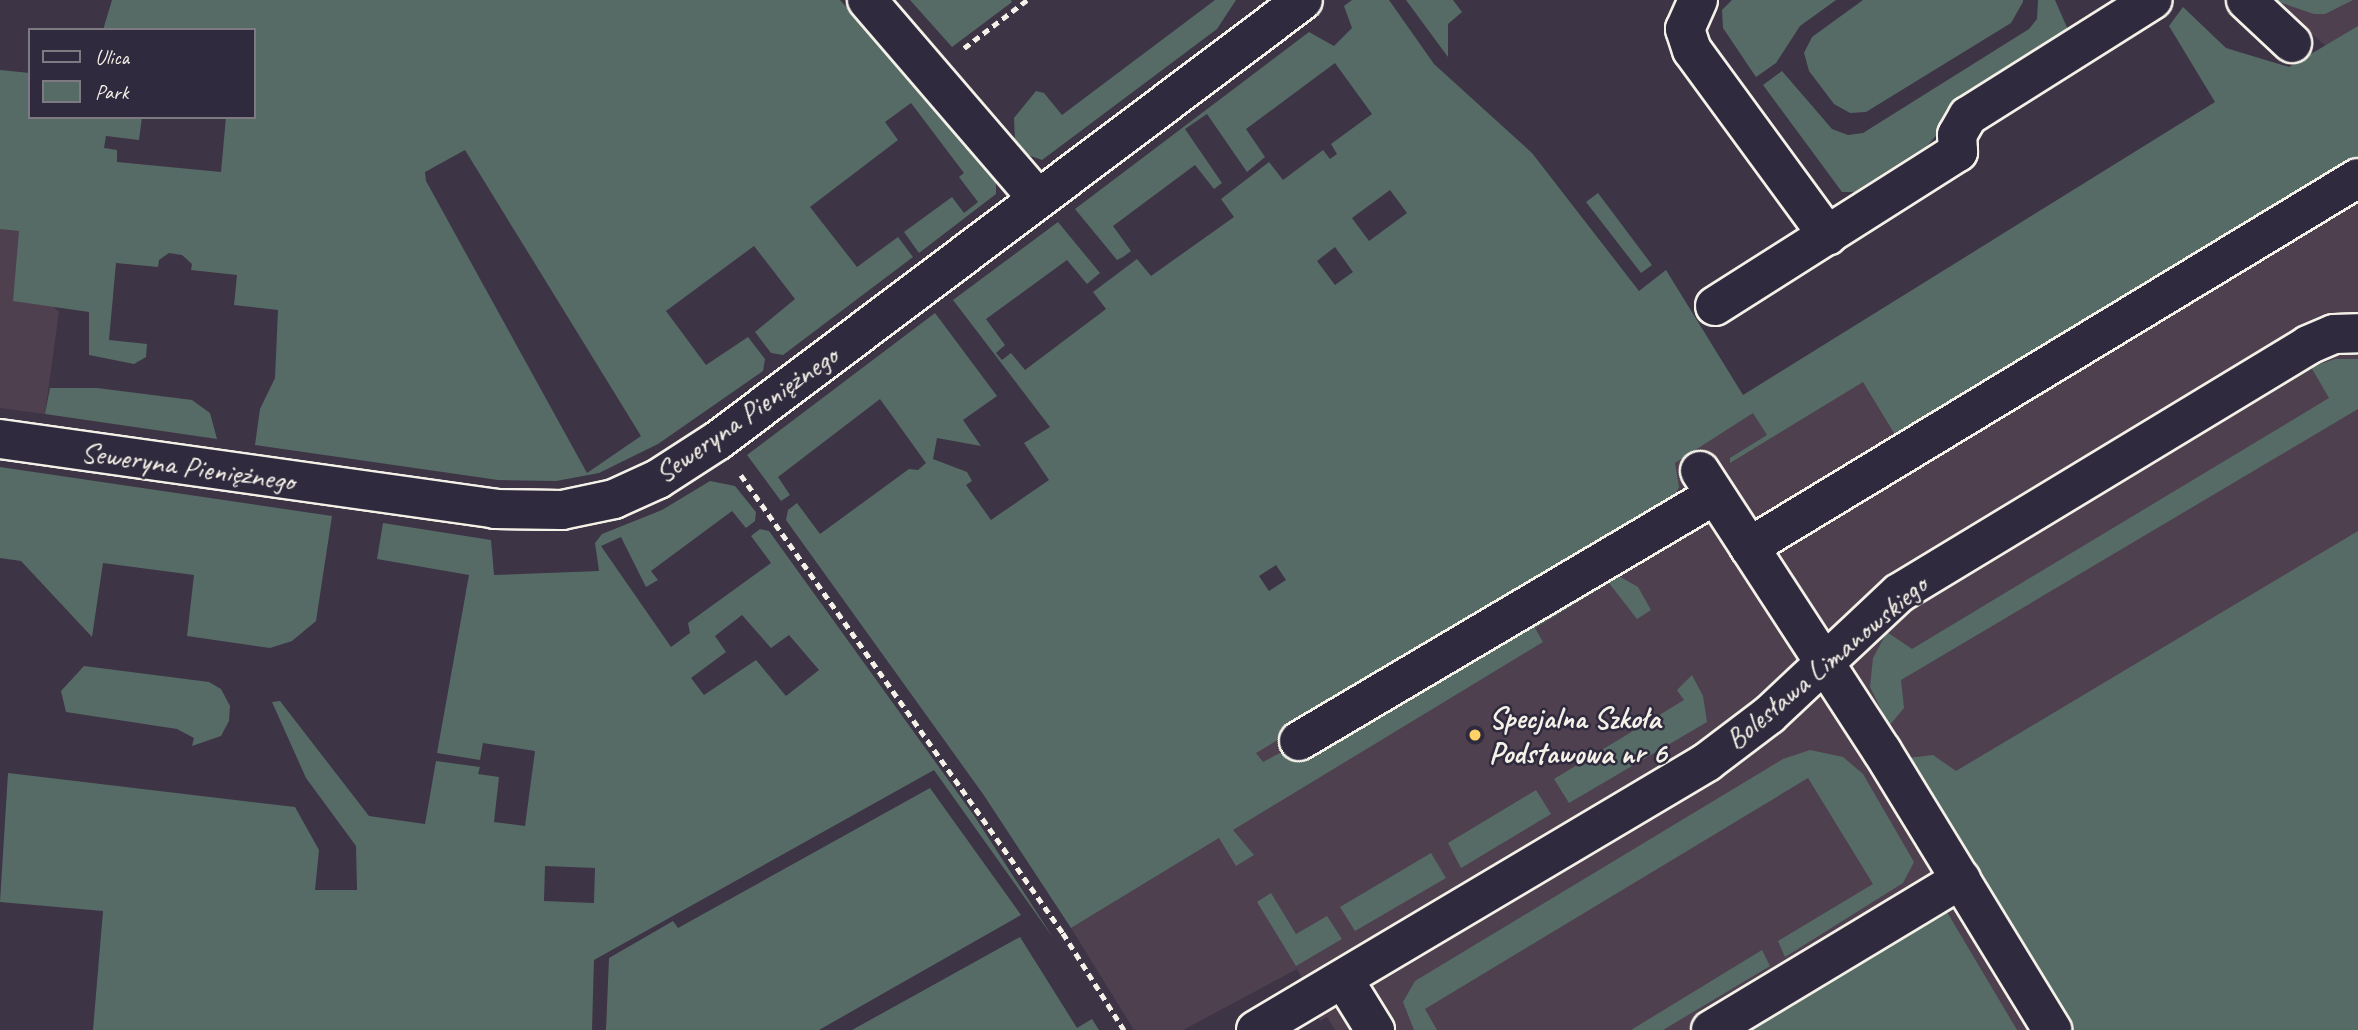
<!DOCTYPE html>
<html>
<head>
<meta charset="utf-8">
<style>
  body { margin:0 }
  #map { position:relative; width:2358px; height:1030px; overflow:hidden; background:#3d3445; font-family:Caveat,sans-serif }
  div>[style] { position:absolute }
  .built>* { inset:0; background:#4e404f }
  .green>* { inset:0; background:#566b66 }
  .path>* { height:4.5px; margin-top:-2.25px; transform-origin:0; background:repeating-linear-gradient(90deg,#f4f1e8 0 7px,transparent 0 12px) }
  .roads { filter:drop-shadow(2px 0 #f4f1e8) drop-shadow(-2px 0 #f4f1e8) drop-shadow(0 2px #f4f1e8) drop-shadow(0 -2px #f4f1e8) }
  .minor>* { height:38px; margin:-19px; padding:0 19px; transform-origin:19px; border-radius:19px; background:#2f2a3d }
  .dots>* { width:19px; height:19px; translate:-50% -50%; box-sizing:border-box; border:4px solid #2f2a3d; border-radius:50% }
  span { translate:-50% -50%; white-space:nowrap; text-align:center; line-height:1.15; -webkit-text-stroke:5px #2f2a3d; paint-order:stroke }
  .street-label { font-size:30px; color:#f4f1e8 }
  .poi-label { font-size:30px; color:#f4f1e8; font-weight:700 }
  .left { translate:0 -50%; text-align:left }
  .legend { position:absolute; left:28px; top:28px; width:228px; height:91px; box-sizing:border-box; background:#2f2a3d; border:2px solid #7e7a81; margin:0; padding:9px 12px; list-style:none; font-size:21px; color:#f4f1e8 }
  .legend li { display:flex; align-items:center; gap:14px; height:35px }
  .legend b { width:35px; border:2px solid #7e7a81 }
</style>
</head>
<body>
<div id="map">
  <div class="built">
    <div style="clip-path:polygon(2272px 0,2358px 0,2358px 1030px,1335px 1030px,1327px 1017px,1320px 1021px,1296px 981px,1302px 978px,1297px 969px,1183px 1030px,1134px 1030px,1071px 928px,1219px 838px,1183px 784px,1598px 508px,2333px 52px)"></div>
    <div style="clip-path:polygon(0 186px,67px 193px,54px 307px,59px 312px,45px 414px,0 408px)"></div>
  </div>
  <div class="green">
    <div style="clip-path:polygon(evenodd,112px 0,840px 0,987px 163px,996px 178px,996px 194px,919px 253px,904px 232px,952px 197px,964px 213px,978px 202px,959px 177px,964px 173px,911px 103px,885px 122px,898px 140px,810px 207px,857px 267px,898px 237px,913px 257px,783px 355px,771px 353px,755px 332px,795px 299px,754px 246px,666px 311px,706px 365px,748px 337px,765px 359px,763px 371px,658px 444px,599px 473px,556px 481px,498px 480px,255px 445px,260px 409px,275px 378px,278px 310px,234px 305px,237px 275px,191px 270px,192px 264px,182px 255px,169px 253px,159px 260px,158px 267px,116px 263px,109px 340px,147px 344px,146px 357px,134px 364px,89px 355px,89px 312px,13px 301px,19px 231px,0 229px,0 70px,30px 73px,30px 117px,142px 117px,139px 140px,106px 136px,104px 148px,117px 150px,117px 162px,221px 172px,226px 117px,254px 117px,254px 30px,103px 30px,112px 0,465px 150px,641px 436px,587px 473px,426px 181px,425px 172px,465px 150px)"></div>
    <div style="clip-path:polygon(910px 0,1011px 0,1012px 2px,952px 47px)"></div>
    <div style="clip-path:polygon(1215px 0,1236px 0,1217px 29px,1042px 160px,1028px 155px,1015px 142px,1014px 118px,1036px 91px,1044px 93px,1062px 115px)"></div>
    <div style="clip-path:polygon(evenodd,1352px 0,1389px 0,1434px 64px,1532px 153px,1639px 291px,1666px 270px,1743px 395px,2215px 102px,2169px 26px,2183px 7px,2226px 48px,2289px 67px,2358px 26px,2358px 160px,1897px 438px,1863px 382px,1730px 463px,1730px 458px,1767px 435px,1753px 413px,1675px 463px,1679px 487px,1670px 504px,1256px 753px,1263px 762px,1615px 574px,1638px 587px,1651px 610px,1637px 619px,1609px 583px,1535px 628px,1543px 642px,1233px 830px,1254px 855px,1236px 866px,1219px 838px,1071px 928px,983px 794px,786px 520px,788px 510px,797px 503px,820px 534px,909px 469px,918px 470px,926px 463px,880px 399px,778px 477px,790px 495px,781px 501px,747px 455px,935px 313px,997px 396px,963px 420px,981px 446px,937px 438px,933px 459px,967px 472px,972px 481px,966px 485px,991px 520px,1049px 480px,1024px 443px,1050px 427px,953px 300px,1058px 222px,1100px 273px,1087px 284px,1067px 260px,986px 319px,1005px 345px,996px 353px,1002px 360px,1011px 353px,1025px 370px,1106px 309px,1093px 292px,1137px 259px,1151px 276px,1234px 217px,1221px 199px,1269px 162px,1283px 180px,1323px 150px,1330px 159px,1337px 154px,1331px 144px,1372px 114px,1335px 63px,1246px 129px,1265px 157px,1247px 172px,1207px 114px,1185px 129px,1222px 183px,1214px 189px,1195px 165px,1113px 226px,1131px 251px,1123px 257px,1117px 260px,1075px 209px,1309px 32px,1334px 46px,1352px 28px,1344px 6px,1352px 0,1390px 190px,1407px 213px,1369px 241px,1352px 218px,1390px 190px,1352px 0,1335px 247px,1353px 272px,1335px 285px,1317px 261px,1335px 247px,1352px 0,1276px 565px,1286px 580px,1269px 591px,1259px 576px,1276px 565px)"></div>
    <div style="clip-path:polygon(1406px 0,1453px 0,1462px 12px,1448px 24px,1448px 57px)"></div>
    <div style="clip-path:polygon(1732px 0,1836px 0,1800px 26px,1776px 63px,1756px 77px,1723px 28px,1722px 10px)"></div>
    <div style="clip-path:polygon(1863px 0,2023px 0,2023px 2px,2011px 23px,1866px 112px,1850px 113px,1834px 104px,1809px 71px,1804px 53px,1812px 37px)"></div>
    <div style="clip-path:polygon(2038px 0,2055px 0,2069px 32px,1941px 130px,1928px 145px,1854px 192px,1842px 192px,1763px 85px,1782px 71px,1832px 129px,1848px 135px,1863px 133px,2029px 29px,2037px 19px)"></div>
    <div style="clip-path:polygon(2273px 0,2353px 0,2325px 14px,2314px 14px)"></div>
    <div style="clip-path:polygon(1598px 193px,1652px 265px,1641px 273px,1586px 202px)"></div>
    <div style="clip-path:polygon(2335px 359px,2358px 359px,2358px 409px,1901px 680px,1904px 708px,1889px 726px,1870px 687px,1873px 658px,1887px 632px,1912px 649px,2329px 398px,2311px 367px)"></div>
    <div style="clip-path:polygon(50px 388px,97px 388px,192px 400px,210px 413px,217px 439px,45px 414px)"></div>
    <div style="clip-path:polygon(0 467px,332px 516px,316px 621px,292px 641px,270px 648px,187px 636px,194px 575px,103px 563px,92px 637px,21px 561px,0 558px)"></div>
    <div style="clip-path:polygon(evenodd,710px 481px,735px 486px,756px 512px,755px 521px,746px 528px,732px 511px,651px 571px,658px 580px,646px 587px,621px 537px,601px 546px,671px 647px,690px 633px,688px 623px,771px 563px,751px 536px,760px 529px,769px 531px,975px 817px,1054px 939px,934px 770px,594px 960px,592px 1030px,93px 1030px,103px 911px,0 902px,8px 773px,295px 807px,319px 850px,315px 890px,357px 890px,356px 846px,306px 778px,272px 702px,280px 701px,369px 816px,425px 824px,436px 761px,480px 767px,478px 774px,499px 777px,494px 822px,525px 826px,535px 751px,483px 743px,480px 760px,437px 753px,469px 575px,377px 559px,383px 523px,491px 540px,494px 575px,599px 571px,595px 543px,602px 534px,662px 510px,710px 481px,742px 615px,771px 648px,789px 635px,819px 670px,786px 696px,756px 660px,704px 695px,691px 678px,726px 652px,715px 636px,742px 615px,710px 481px,545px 866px,595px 868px,594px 903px,544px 901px,545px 866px)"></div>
    <div style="clip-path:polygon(2358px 531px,2358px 1030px,2072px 1030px,1908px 758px,1933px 755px,1956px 771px)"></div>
    <div style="clip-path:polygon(84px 666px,209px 682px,221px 689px,230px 706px,229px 721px,221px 736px,192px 746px,194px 738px,177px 729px,66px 712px,61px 691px)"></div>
    <div style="clip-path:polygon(1692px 675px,1703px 696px,1707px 722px,1569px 803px,1554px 779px,1684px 700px,1677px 690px)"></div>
    <div style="clip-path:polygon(1810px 750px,1843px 757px,1863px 774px,1914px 862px,1903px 883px,1785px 957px,1778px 941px,1873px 884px,1808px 778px,1425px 1009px,1437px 1030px,1414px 1030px,1403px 1002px,1415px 981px,1783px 759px)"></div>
    <div style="clip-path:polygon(930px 788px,1021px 915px,819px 1030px,606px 1030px,609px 958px,673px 921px,678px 928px)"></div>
    <div style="clip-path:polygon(1536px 790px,1551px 814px,1461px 868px,1448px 843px)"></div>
    <div style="clip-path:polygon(1431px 853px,1446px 878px,1355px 931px,1340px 907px)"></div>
    <div style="clip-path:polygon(1271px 893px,1296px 934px,1327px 916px,1342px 939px,1296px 966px,1257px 902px)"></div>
    <div style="clip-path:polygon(1942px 911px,1947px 912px,2017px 1030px,1732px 1030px)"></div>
    <div style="clip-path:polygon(1020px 937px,1077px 1028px,1092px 1019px,1099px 1030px,852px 1030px)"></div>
    <div style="clip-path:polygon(1762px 950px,1770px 966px,1663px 1030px,1631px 1030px)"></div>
  </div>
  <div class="path">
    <div style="left:964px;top:48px;width:79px;rotate:-37.3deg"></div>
    <div style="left:741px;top:475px;width:560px;rotate:54.89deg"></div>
    <div style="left:1063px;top:933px;width:115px;rotate:57.8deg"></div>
  </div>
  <div class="roads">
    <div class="minor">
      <div style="left:867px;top:0;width:262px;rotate:49.3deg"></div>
      <div style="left:1698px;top:0;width:32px;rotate:114deg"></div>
      <div style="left:1685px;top:29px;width:22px;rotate:72deg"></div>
      <div style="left:1692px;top:50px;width:230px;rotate:53.8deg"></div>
      <div style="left:2246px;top:0;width:63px;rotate:43.1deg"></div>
      <div style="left:1715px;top:306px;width:288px;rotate:-32.4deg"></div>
      <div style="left:1958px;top:152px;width:17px;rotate:-93deg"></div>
      <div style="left:1957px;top:135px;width:22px;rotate:-60deg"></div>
      <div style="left:1968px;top:116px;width:218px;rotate:-32.2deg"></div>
      <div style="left:0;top:439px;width:500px;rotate:8deg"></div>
      <div style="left:495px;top:509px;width:67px;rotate:0.9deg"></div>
      <div style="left:562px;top:510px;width:53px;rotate:-11.9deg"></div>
      <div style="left:614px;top:499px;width:48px;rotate:-24.4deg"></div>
      <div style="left:658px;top:479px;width:70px;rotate:-32.8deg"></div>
      <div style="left:717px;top:441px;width:733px;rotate:-36.96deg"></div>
      <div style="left:1700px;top:471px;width:334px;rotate:57deg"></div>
      <div style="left:1882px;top:751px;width:327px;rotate:58.6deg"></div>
      <div style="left:1749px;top:547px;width:712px;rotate:-31.21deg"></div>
      <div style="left:1299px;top:741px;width:483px;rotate:-30.6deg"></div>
      <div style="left:1344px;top:980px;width:59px;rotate:58.2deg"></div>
      <div style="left:1256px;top:1030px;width:525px;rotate:-30.72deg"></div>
      <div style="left:1707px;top:762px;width:78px;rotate:-37.2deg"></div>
      <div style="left:1769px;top:715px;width:178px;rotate:-43.2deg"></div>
      <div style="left:1899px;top:593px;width:478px;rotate:-31.2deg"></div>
      <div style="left:2308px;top:345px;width:28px;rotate:-23deg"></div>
      <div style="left:2334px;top:334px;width:24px;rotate:-2deg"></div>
      <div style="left:1711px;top:1030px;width:292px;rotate:-31.1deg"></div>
    </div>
  </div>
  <div class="dots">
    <div style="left:1475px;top:735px;background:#ffd166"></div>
  </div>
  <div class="street-label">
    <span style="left:746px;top:414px;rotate:-35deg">Seweryna Pieniężnego</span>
    <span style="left:188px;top:466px;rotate:8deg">Seweryna Pieniężnego</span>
    <span style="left:1826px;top:662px;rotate:-40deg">Bolesława Limanowskiego</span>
  </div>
  <div class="poi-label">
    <span class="left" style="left:1489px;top:735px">Specjalna Szkoła<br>Podstawowa nr 6</span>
  </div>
  <ul class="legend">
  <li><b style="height:9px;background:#2f2a3d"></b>Ulica</li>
  <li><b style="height:19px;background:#566b66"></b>Park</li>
  </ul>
</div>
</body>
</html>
